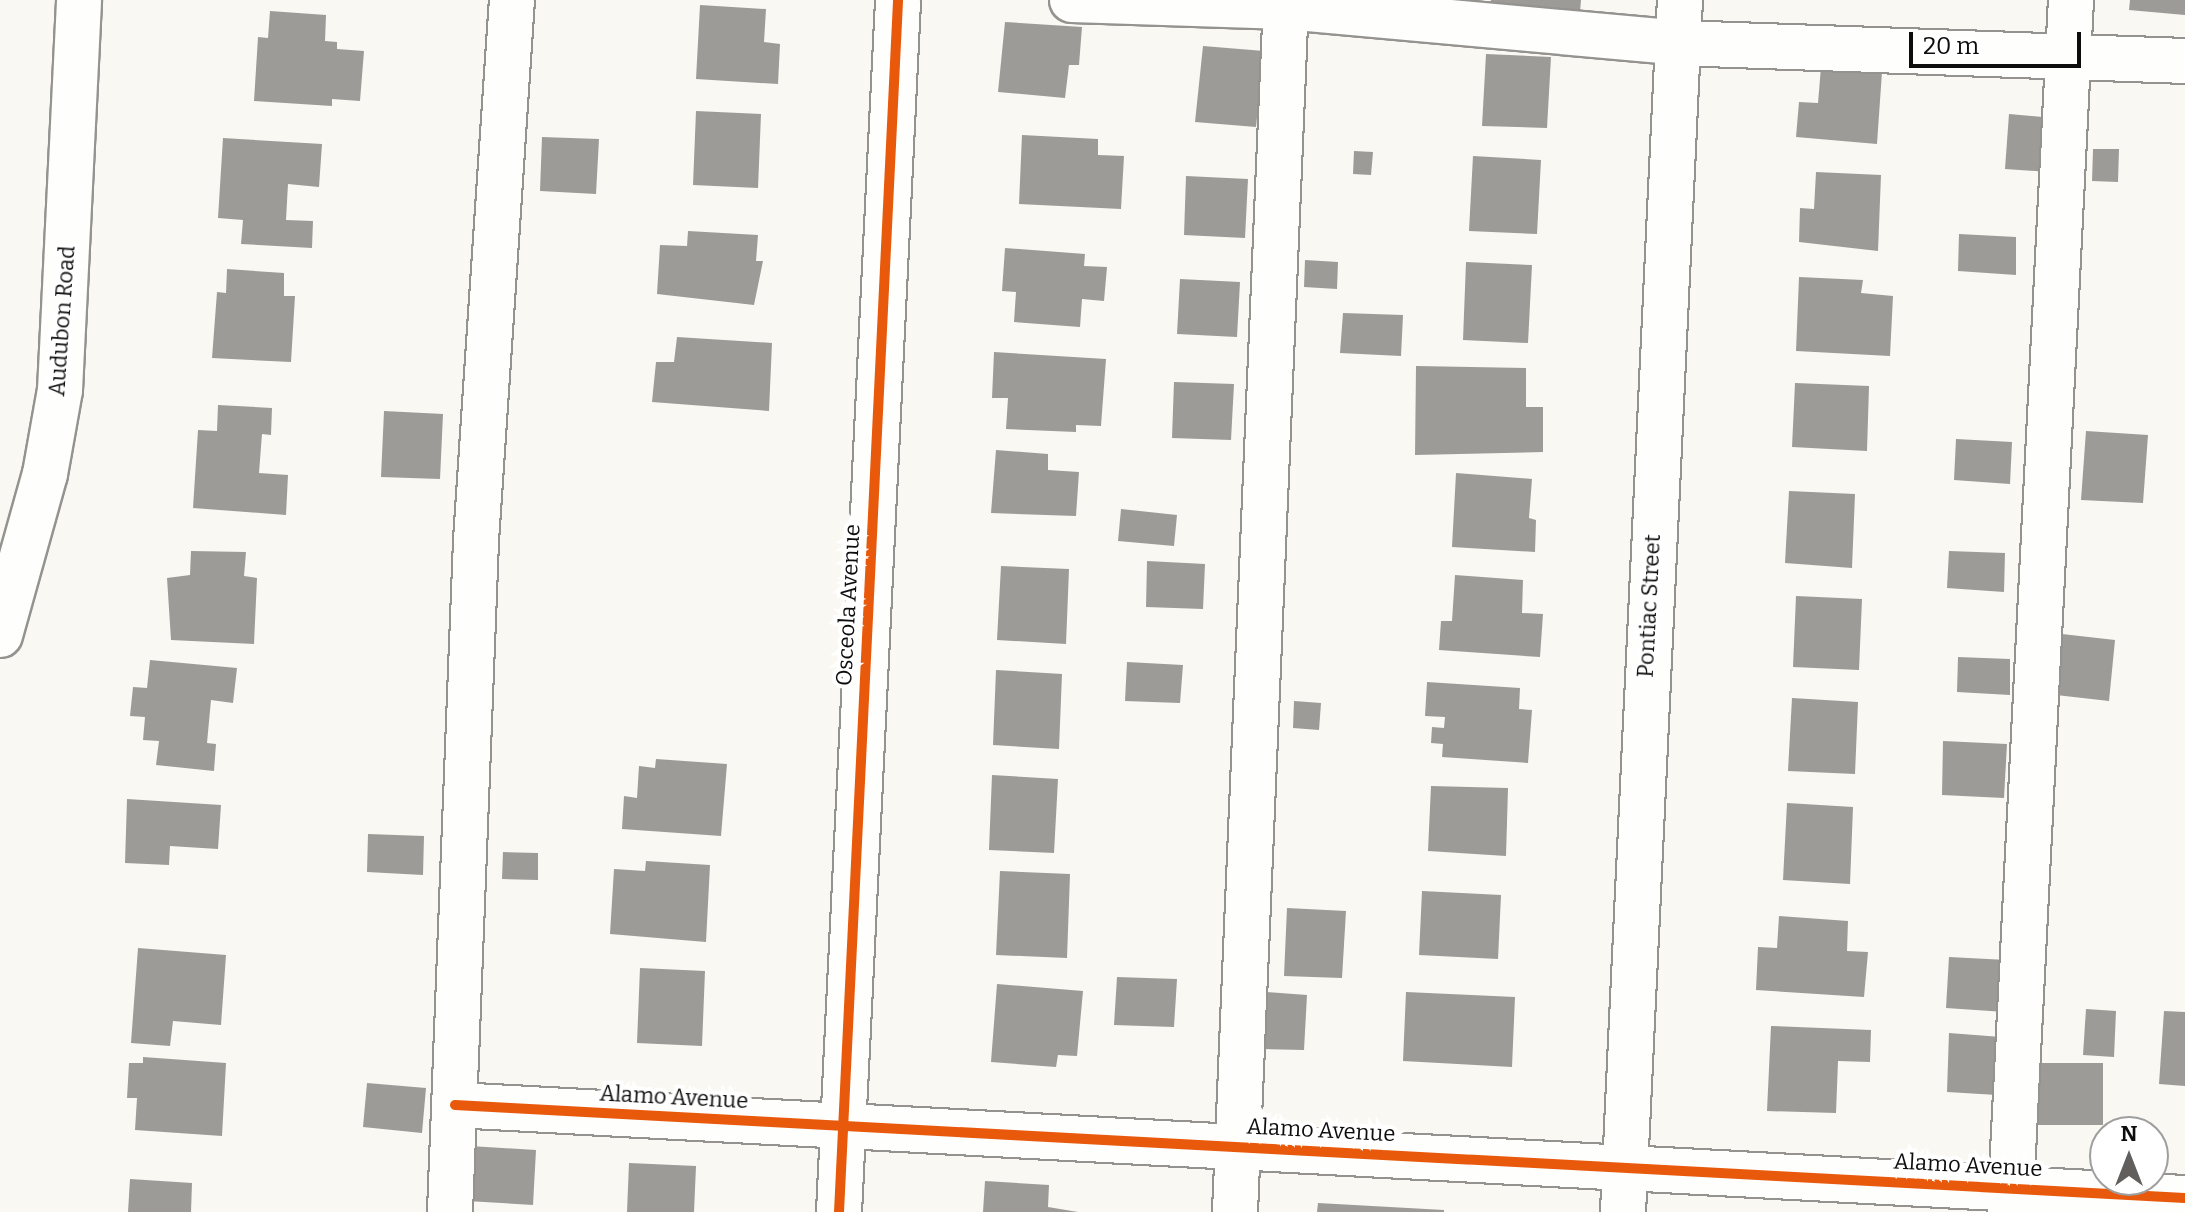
<!DOCTYPE html>
<html>
<head>
<meta charset="utf-8">
<style>
  body { margin:0 }
  #map { position:relative; width:2185px; height:1212px; overflow:hidden; background:#faf8f2; font-family:Bitter,serif }
  div>[style] { position:absolute }
  .building>* { inset:0; background:#9d9b98 }
  .roads { filter:drop-shadow(2px 0 #949390) drop-shadow(-2px 0 #949390) drop-shadow(0 2px #949390) drop-shadow(0 -2px #949390) }
  .minor>* { height:44px; margin:-22px; padding:0 22px; transform-origin:22px; border-radius:22px; background:#fefefd }
  .cycleway>* { height:10px; margin:-5px; padding:0 5px; transform-origin:5px; border-radius:5px; background:#e8590c }
  span { translate:-50% -50%; white-space:nowrap; text-align:center; line-height:1.15; -webkit-text-stroke:8px #fff; paint-order:stroke }
  .street-label { font-size:22px; color:#0d0d0d }
  .north { position:absolute; left:2089px; top:1116px; width:80px; height:80px; box-sizing:border-box; background:#fff; border:2px solid #9e9e9e; border-radius:50%; rotate:0deg; font-size:22px; font-weight:700; line-height:32px; text-align:center; color:#0d0d0d }
  .north::after { content:''; display:block; margin:auto; width:28px; height:36px; background:#605f5d; clip-path:polygon(50% 0,100% 100%,50% 72%,0 100%) }
  .scale { position:absolute; left:1909px; top:32px; width:172px; height:36px; box-sizing:border-box; border:4px solid #0d0d0d; border-top:0; padding-left:10px; font-size:24px; line-height:28px; white-space:nowrap; color:#0d0d0d; -webkit-text-stroke:6px #fff; paint-order:stroke }
</style>
</head>
<body>
<div id="map">
  <div class="building">
    <div style="clip-path:polygon(1491px 0,1581px 0,1580px 12px,1490px 6px)"></div>
    <div style="clip-path:polygon(2130px 0,2185px 0,2185px 15px,2129px 10px)"></div>
    <div style="clip-path:polygon(700px 5px,766px 9px,764px 42px,780px 44px,778px 84px,696px 79px)"></div>
    <div style="clip-path:polygon(270px 11px,326px 15px,325px 41px,337px 42px,337px 49px,364px 51px,360px 101px,332px 99px,332px 106px,254px 101px,258px 37px,268px 38px)"></div>
    <div style="clip-path:polygon(1005px 22px,1082px 27px,1079px 65px,1069px 65px,1065px 98px,998px 92px)"></div>
    <div style="clip-path:polygon(1203px 46px,1264px 51px,1256px 127px,1195px 122px)"></div>
    <div style="clip-path:polygon(1486px 54px,1551px 57px,1547px 128px,1482px 126px)"></div>
    <div style="clip-path:polygon(1821px 67px,1882px 72px,1877px 144px,1796px 137px,1799px 102px,1818px 103px)"></div>
    <div style="clip-path:polygon(696px 111px,761px 114px,758px 188px,693px 185px)"></div>
    <div style="clip-path:polygon(2009px 114px,2053px 118px,2049px 172px,2005px 169px)"></div>
    <div style="clip-path:polygon(1022px 135px,1098px 139px,1098px 155px,1124px 156px,1121px 209px,1019px 204px)"></div>
    <div style="clip-path:polygon(542px 137px,599px 139px,596px 194px,540px 191px)"></div>
    <div style="clip-path:polygon(223px 138px,322px 144px,319px 187px,288px 184px,286px 220px,313px 221px,312px 248px,241px 244px,243px 220px,218px 218px)"></div>
    <div style="clip-path:polygon(2093px 149px,2119px 149px,2118px 182px,2092px 181px)"></div>
    <div style="clip-path:polygon(1354px 151px,1373px 152px,1371px 175px,1353px 174px)"></div>
    <div style="clip-path:polygon(1473px 156px,1541px 160px,1537px 234px,1469px 231px)"></div>
    <div style="clip-path:polygon(1816px 172px,1881px 175px,1878px 251px,1799px 242px,1800px 208px,1814px 209px)"></div>
    <div style="clip-path:polygon(1186px 176px,1248px 179px,1245px 238px,1184px 235px)"></div>
    <div style="clip-path:polygon(688px 231px,758px 235px,756px 261px,763px 261px,754px 305px,657px 294px,660px 245px,687px 246px)"></div>
    <div style="clip-path:polygon(1959px 234px,2016px 237px,2016px 275px,1958px 271px)"></div>
    <div style="clip-path:polygon(1005px 248px,1085px 254px,1084px 266px,1107px 267px,1104px 301px,1082px 299px,1080px 327px,1014px 322px,1016px 292px,1002px 291px)"></div>
    <div style="clip-path:polygon(1305px 260px,1338px 262px,1337px 289px,1304px 287px)"></div>
    <div style="clip-path:polygon(1466px 262px,1532px 265px,1528px 343px,1463px 340px)"></div>
    <div style="clip-path:polygon(227px 269px,284px 273px,284px 296px,295px 296px,291px 362px,212px 358px,217px 292px,226px 293px)"></div>
    <div style="clip-path:polygon(1799px 277px,1863px 280px,1861px 293px,1893px 296px,1890px 356px,1796px 351px)"></div>
    <div style="clip-path:polygon(1180px 279px,1240px 282px,1237px 337px,1177px 334px)"></div>
    <div style="clip-path:polygon(1343px 313px,1403px 315px,1401px 356px,1340px 353px)"></div>
    <div style="clip-path:polygon(677px 337px,772px 343px,769px 411px,652px 402px,656px 362px,674px 362px)"></div>
    <div style="clip-path:polygon(994px 352px,1106px 359px,1101px 426px,1076px 425px,1076px 432px,1006px 429px,1008px 398px,992px 398px)"></div>
    <div style="clip-path:polygon(1416px 366px,1526px 368px,1526px 407px,1543px 407px,1543px 452px,1415px 455px)"></div>
    <div style="clip-path:polygon(1174px 382px,1234px 384px,1231px 440px,1172px 438px)"></div>
    <div style="clip-path:polygon(1795px 383px,1869px 386px,1867px 451px,1792px 447px)"></div>
    <div style="clip-path:polygon(218px 405px,272px 408px,271px 435px,262px 434px,259px 473px,288px 475px,286px 515px,193px 508px,198px 430px,217px 431px)"></div>
    <div style="clip-path:polygon(384px 411px,443px 414px,440px 479px,381px 477px)"></div>
    <div style="clip-path:polygon(2086px 431px,2148px 435px,2143px 503px,2081px 500px)"></div>
    <div style="clip-path:polygon(1956px 439px,2012px 442px,2010px 484px,1954px 480px)"></div>
    <div style="clip-path:polygon(996px 450px,1048px 454px,1048px 470px,1079px 472px,1076px 516px,991px 513px)"></div>
    <div style="clip-path:polygon(1456px 473px,1532px 479px,1529px 518px,1536px 520px,1535px 552px,1452px 547px)"></div>
    <div style="clip-path:polygon(1789px 491px,1855px 494px,1852px 568px,1785px 563px)"></div>
    <div style="clip-path:polygon(1121px 509px,1177px 515px,1174px 546px,1118px 541px)"></div>
    <div style="clip-path:polygon(191px 551px,246px 552px,244px 576px,257px 578px,254px 644px,171px 640px,167px 578px,190px 575px)"></div>
    <div style="clip-path:polygon(1949px 551px,2005px 553px,2004px 592px,1947px 588px)"></div>
    <div style="clip-path:polygon(1147px 561px,1205px 564px,1203px 609px,1146px 607px)"></div>
    <div style="clip-path:polygon(1001px 566px,1069px 569px,1066px 644px,997px 640px)"></div>
    <div style="clip-path:polygon(1455px 575px,1523px 580px,1522px 613px,1543px 614px,1540px 657px,1439px 650px,1441px 621px,1452px 621px)"></div>
    <div style="clip-path:polygon(1796px 596px,1862px 599px,1859px 670px,1793px 667px)"></div>
    <div style="clip-path:polygon(2062px 634px,2115px 640px,2109px 701px,2056px 695px)"></div>
    <div style="clip-path:polygon(1958px 657px,2010px 659px,2010px 695px,1957px 692px)"></div>
    <div style="clip-path:polygon(150px 660px,237px 668px,233px 703px,211px 700px,207px 743px,216px 744px,214px 771px,156px 765px,159px 741px,143px 740px,145px 717px,130px 716px,133px 687px,147px 688px)"></div>
    <div style="clip-path:polygon(1127px 662px,1183px 665px,1180px 703px,1125px 701px)"></div>
    <div style="clip-path:polygon(996px 670px,1062px 674px,1059px 749px,993px 745px)"></div>
    <div style="clip-path:polygon(1427px 682px,1520px 688px,1519px 709px,1532px 710px,1528px 763px,1442px 757px,1443px 744px,1431px 743px,1432px 727px,1444px 728px,1445px 717px,1425px 716px)"></div>
    <div style="clip-path:polygon(1792px 698px,1858px 702px,1855px 774px,1788px 771px)"></div>
    <div style="clip-path:polygon(1294px 701px,1321px 703px,1319px 730px,1293px 728px)"></div>
    <div style="clip-path:polygon(1943px 741px,2007px 744px,2004px 798px,1942px 795px)"></div>
    <div style="clip-path:polygon(656px 759px,727px 764px,721px 836px,622px 829px,624px 796px,637px 798px,639px 766px,655px 768px)"></div>
    <div style="clip-path:polygon(992px 775px,1058px 779px,1054px 853px,989px 850px)"></div>
    <div style="clip-path:polygon(1431px 786px,1508px 788px,1506px 856px,1428px 851px)"></div>
    <div style="clip-path:polygon(127px 799px,221px 805px,218px 849px,170px 846px,169px 865px,125px 863px)"></div>
    <div style="clip-path:polygon(1787px 803px,1853px 807px,1850px 884px,1783px 880px)"></div>
    <div style="clip-path:polygon(368px 834px,424px 836px,423px 875px,367px 872px)"></div>
    <div style="clip-path:polygon(503px 852px,538px 853px,538px 880px,502px 879px)"></div>
    <div style="clip-path:polygon(646px 861px,710px 865px,706px 942px,610px 934px,614px 869px,645px 871px)"></div>
    <div style="clip-path:polygon(1000px 871px,1070px 874px,1067px 958px,996px 955px)"></div>
    <div style="clip-path:polygon(1422px 891px,1501px 895px,1498px 959px,1419px 955px)"></div>
    <div style="clip-path:polygon(1287px 908px,1346px 911px,1342px 978px,1284px 976px)"></div>
    <div style="clip-path:polygon(1779px 916px,1848px 921px,1847px 951px,1868px 952px,1864px 997px,1756px 990px,1758px 947px,1777px 948px)"></div>
    <div style="clip-path:polygon(138px 948px,226px 955px,221px 1025px,173px 1021px,170px 1046px,131px 1043px)"></div>
    <div style="clip-path:polygon(1949px 957px,2007px 960px,2005px 1012px,1946px 1008px)"></div>
    <div style="clip-path:polygon(640px 968px,705px 971px,702px 1046px,637px 1043px)"></div>
    <div style="clip-path:polygon(1117px 977px,1177px 979px,1174px 1027px,1114px 1025px)"></div>
    <div style="clip-path:polygon(997px 984px,1083px 991px,1077px 1056px,1058px 1055px,1056px 1067px,991px 1062px)"></div>
    <div style="clip-path:polygon(1267px 992px,1307px 995px,1304px 1050px,1264px 1049px)"></div>
    <div style="clip-path:polygon(1406px 992px,1515px 997px,1512px 1067px,1403px 1061px)"></div>
    <div style="clip-path:polygon(2086px 1009px,2116px 1011px,2114px 1057px,2083px 1055px)"></div>
    <div style="clip-path:polygon(2164px 1011px,2185px 1012px,2185px 1086px,2159px 1084px)"></div>
    <div style="clip-path:polygon(1771px 1026px,1871px 1030px,1870px 1062px,1838px 1061px,1836px 1113px,1767px 1111px)"></div>
    <div style="clip-path:polygon(1949px 1033px,2001px 1037px,1997px 1095px,1947px 1092px)"></div>
    <div style="clip-path:polygon(143px 1057px,226px 1063px,222px 1136px,135px 1130px,137px 1098px,127px 1098px,129px 1063px,143px 1063px)"></div>
    <div style="clip-path:polygon(2037px 1063px,2103px 1063px,2103px 1125px,2036px 1125px)"></div>
    <div style="clip-path:polygon(367px 1083px,426px 1088px,422px 1133px,363px 1127px)"></div>
    <div style="clip-path:polygon(470px 1146px,536px 1150px,533px 1205px,467px 1201px)"></div>
    <div style="clip-path:polygon(629px 1163px,696px 1166px,694px 1212px,627px 1212px)"></div>
    <div style="clip-path:polygon(130px 1179px,192px 1183px,191px 1212px,128px 1212px)"></div>
    <div style="clip-path:polygon(985px 1181px,1049px 1185px,1048px 1207px,1078px 1212px,983px 1212px)"></div>
    <div style="clip-path:polygon(1318px 1203px,1444px 1210px,1444px 1212px,1317px 1212px)"></div>
  </div>
  <div class="roads">
    <div class="minor">
      <div style="left:1072px;top:0;width:214px;rotate:1.9deg"></div>
      <div style="left:1286px;top:7px;width:394px;rotate:5.2deg"></div>
      <div style="left:1678px;top:43px;width:507px;rotate:2.03deg"></div>
      <div style="left:0;top:635px;width:167px;rotate:-74.4deg"></div>
      <div style="left:45px;top:474px;width:85px;rotate:-79.9deg"></div>
      <div style="left:60px;top:390px;width:390px;rotate:-87.2deg"></div>
      <div style="left:455px;top:1105px;width:1732px;rotate:3.08deg"></div>
      <div style="left:450px;top:1212px;width:673px;rotate:-87.78deg"></div>
      <div style="left:476px;top:540px;width:541px;rotate:-86.19deg"></div>
      <div style="left:839px;top:1212px;width:1213px;rotate:-87.21deg"></div>
      <div style="left:1235px;top:1212px;width:1213px;rotate:-87.59deg"></div>
      <div style="left:1623px;top:1212px;width:1213px;rotate:-87.31deg"></div>
      <div style="left:2010px;top:1212px;width:1214px;rotate:-87.12deg"></div>
    </div>
  </div>
  <div class="cycleway">
    <div style="left:455px;top:1105px;width:1732px;rotate:3.08deg"></div>
    <div style="left:839px;top:1212px;width:1213px;rotate:-87.21deg"></div>
  </div>
  <div class="street-label">
    <span style="left:62px;top:321px;rotate:-86deg">Audubon Road</span>
    <span style="left:848px;top:605px;rotate:-87deg">Osceola Avenue</span>
    <span style="left:1649px;top:606px;rotate:-87deg">Pontiac Street</span>
    <span style="left:674px;top:1097px;rotate:3deg">Alamo Avenue</span>
    <span style="left:1321px;top:1130px;rotate:3deg">Alamo Avenue</span>
    <span style="left:1968px;top:1165px;rotate:3deg">Alamo Avenue</span>
  </div>
  <div class="north">N</div>
  <div class="scale">20 m</div>
</div>
</body>
</html>
